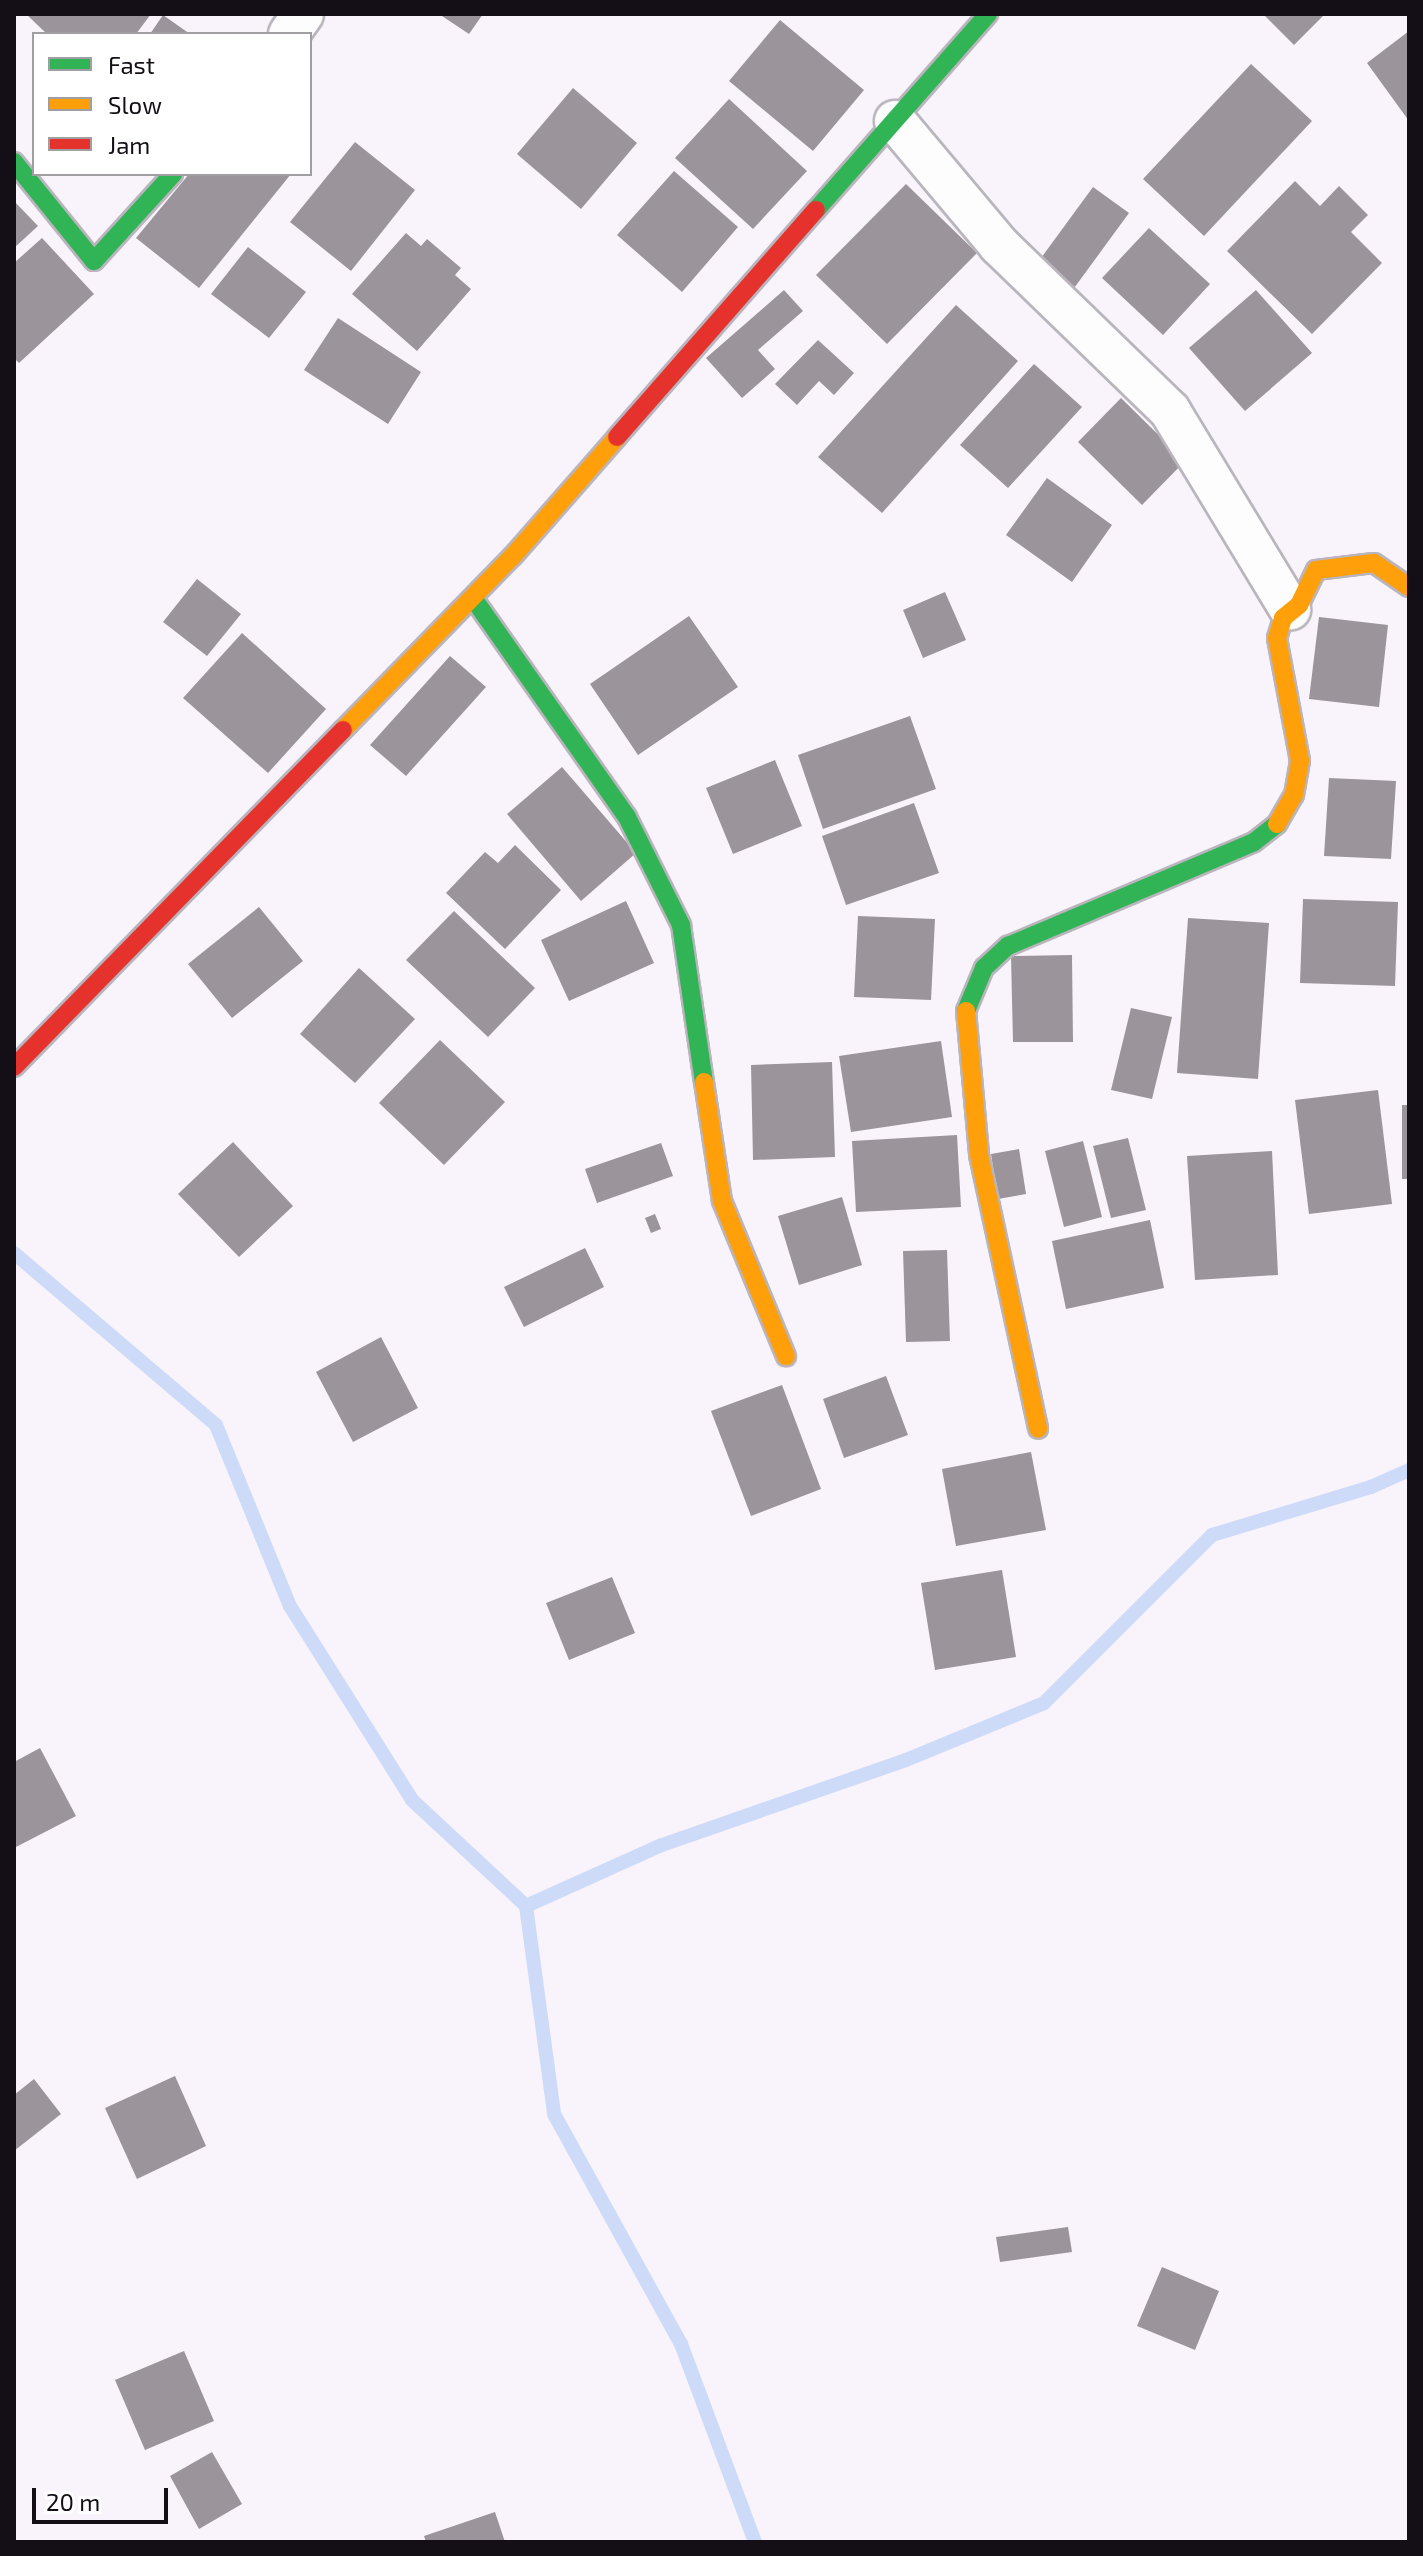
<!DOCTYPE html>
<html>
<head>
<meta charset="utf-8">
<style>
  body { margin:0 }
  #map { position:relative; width:1423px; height:2556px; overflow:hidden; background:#f9f4fb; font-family:"Exo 2",sans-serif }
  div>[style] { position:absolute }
  .stream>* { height:14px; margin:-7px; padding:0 7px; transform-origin:7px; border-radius:7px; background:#cedbf8 }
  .building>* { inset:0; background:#9b949a }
  .roads { filter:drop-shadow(2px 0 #bab5bd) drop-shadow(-2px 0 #bab5bd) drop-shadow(0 2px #bab5bd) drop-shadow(0 -2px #bab5bd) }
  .street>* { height:40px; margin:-20px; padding:0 20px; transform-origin:20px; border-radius:20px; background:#fefdfe }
  .fast>* { height:18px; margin:-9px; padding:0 9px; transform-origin:9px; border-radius:9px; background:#30b455 }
  .slow>* { height:18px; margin:-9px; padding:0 9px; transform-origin:9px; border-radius:9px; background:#ff9f0a }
  .jam>* { height:18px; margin:-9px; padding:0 9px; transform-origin:9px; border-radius:9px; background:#e5322d }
  span { translate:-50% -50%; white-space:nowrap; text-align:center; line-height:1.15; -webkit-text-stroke:8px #fff; paint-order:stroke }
  .frame { position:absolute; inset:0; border:16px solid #140f16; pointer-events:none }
  .legend { position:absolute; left:32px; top:32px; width:280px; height:144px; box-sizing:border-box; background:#fff; border:2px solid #a19fa2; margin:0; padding:10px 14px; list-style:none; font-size:24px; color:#140f16 }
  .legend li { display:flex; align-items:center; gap:16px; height:40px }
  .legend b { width:40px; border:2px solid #a19fa2 }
  .scale { position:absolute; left:32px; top:2488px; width:136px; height:36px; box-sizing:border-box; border:4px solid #140f16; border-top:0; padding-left:10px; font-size:24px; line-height:28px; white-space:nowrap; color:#140f16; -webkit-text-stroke:6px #fff; paint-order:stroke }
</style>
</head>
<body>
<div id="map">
  <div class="stream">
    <div style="left:14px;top:1253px;width:265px;rotate:40.4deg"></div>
    <div style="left:216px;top:1425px;width:196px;rotate:67.8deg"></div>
    <div style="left:290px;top:1606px;width:229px;rotate:57.8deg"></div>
    <div style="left:412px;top:1800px;width:156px;rotate:42.9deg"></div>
    <div style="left:526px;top:1906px;width:210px;rotate:82.3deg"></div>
    <div style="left:554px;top:2114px;width:263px;rotate:61.1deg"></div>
    <div style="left:681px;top:2344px;width:211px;rotate:69.5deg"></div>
    <div style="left:526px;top:1906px;width:149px;rotate:-24.2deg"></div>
    <div style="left:662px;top:1845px;width:258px;rotate:-19.2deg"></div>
    <div style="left:906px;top:1760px;width:149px;rotate:-22.4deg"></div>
    <div style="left:1044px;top:1703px;width:238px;rotate:-45deg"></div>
    <div style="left:1212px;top:1535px;width:166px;rotate:-16.8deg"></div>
    <div style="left:1371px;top:1487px;width:42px;rotate:-24.1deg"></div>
  </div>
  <div class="building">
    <div style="clip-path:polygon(26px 14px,151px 14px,136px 34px,47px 34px)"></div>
    <div style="clip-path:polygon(439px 14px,483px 14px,469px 34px)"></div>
    <div style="clip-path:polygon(1263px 14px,1325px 14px,1294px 45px)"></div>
    <div style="clip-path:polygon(163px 15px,190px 34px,150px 34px)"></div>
    <div style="clip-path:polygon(780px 20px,864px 90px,813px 151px,729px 81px)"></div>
    <div style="clip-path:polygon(1409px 31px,1409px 121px,1367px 63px)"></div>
    <div style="clip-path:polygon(1251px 64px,1312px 121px,1204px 236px,1143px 179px)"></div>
    <div style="clip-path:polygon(573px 88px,637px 143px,581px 209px,517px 154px)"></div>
    <div style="clip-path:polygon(729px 99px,807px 171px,753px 229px,675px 158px)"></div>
    <div style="clip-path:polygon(355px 142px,415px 190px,351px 271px,290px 222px)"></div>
    <div style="clip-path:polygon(674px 171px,738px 227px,682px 292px,617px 235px)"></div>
    <div style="clip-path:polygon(189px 174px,291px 174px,199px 288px,136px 238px)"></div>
    <div style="clip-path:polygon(1295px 181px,1320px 206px,1339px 186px,1368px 215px,1351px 232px,1382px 263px,1312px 334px,1227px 251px)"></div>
    <div style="clip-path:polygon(906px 184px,977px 253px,887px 344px,816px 275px)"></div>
    <div style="clip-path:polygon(1093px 187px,1129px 213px,1069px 295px,1033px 269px)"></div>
    <div style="clip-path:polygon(14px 201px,38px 226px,14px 248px)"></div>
    <div style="clip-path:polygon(1149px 228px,1210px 284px,1163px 335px,1102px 278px)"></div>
    <div style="clip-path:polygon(406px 233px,421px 246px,427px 239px,461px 268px,455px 275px,471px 289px,417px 351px,352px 294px)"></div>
    <div style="clip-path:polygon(42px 238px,94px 294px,19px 363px,14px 358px,14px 263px)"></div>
    <div style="clip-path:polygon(248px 247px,306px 292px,269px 338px,211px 294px)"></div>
    <div style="clip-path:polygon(784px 290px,803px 311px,758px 350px,775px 369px,742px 398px,706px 358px)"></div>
    <div style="clip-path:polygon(1256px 290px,1312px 353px,1245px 411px,1189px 348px)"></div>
    <div style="clip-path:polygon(956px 305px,1018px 361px,882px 513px,818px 457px)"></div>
    <div style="clip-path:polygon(338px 318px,421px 372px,388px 424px,304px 370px)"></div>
    <div style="clip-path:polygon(818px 340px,854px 373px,834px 395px,819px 381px,797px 405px,775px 384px)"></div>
    <div style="clip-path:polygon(1034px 364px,1082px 407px,1008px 488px,960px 445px)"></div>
    <div style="clip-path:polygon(1121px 398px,1185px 461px,1142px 505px,1078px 442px)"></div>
    <div style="clip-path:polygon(1047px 478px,1112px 525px,1072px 582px,1006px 535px)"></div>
    <div style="clip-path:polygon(197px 579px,241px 614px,207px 656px,163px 622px)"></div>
    <div style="clip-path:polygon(945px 592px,966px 640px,923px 658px,903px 610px)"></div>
    <div style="clip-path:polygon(689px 616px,738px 687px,638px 755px,590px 684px)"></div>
    <div style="clip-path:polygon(1319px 617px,1388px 625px,1379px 707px,1309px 699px)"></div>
    <div style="clip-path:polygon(242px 633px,326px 709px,268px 773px,183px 698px)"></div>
    <div style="clip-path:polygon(450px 656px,486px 687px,406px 776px,370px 745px)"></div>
    <div style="clip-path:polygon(910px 716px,936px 789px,823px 829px,798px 755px)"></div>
    <div style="clip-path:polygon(775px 760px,802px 826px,733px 854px,706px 788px)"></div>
    <div style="clip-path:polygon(562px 767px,636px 853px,581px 901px,507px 814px)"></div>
    <div style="clip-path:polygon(1329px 778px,1396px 781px,1391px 859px,1324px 856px)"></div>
    <div style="clip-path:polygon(914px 803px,939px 873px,846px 905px,822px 836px)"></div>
    <div style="clip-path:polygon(515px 845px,561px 890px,505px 949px,446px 893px,485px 852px,498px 863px)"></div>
    <div style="clip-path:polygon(1303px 899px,1398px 902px,1395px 986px,1300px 983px)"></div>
    <div style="clip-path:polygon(626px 901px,654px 963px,569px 1001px,541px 940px)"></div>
    <div style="clip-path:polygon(259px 907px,303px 961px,232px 1018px,188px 964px)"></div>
    <div style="clip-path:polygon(454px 911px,535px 988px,488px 1037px,406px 960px)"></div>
    <div style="clip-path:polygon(858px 916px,935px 919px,931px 1000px,854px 997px)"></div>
    <div style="clip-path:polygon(1188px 918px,1269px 923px,1258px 1079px,1177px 1073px)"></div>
    <div style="clip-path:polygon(1072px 955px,1073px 1042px,1013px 1042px,1011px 956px)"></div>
    <div style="clip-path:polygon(359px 968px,415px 1019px,355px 1083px,300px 1034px)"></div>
    <div style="clip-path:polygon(1131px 1008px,1172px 1017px,1152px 1099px,1111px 1090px)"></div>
    <div style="clip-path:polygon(440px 1040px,505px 1102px,444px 1165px,379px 1103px)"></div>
    <div style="clip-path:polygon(941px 1041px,952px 1117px,851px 1132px,839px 1056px)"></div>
    <div style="clip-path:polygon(832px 1062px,835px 1157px,753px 1160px,751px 1065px)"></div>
    <div style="clip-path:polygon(1378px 1090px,1392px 1204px,1309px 1214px,1295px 1100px)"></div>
    <div style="clip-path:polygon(1402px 1105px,1409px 1105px,1409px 1179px,1402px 1179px)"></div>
    <div style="clip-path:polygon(957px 1135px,961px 1207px,856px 1212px,852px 1141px)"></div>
    <div style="clip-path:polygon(1128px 1138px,1146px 1210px,1111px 1218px,1093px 1146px)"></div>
    <div style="clip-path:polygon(1083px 1141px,1102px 1217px,1064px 1227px,1045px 1151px)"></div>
    <div style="clip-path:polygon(233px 1142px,293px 1206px,239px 1257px,178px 1194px)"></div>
    <div style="clip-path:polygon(661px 1143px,673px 1176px,597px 1203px,585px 1169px)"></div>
    <div style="clip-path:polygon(1019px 1149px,1026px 1194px,998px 1199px,991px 1154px)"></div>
    <div style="clip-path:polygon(1272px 1151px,1278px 1275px,1195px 1280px,1187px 1156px)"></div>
    <div style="clip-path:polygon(842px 1197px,862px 1265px,799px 1285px,778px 1216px)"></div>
    <div style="clip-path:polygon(655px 1214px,661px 1229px,651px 1233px,645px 1218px)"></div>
    <div style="clip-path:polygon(1150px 1220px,1164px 1288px,1066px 1309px,1052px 1241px)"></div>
    <div style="clip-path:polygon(585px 1248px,604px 1287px,524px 1327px,504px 1287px)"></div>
    <div style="clip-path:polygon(947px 1250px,950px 1341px,906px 1342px,903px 1251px)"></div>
    <div style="clip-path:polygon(381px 1337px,418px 1408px,353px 1442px,316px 1372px)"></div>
    <div style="clip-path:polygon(886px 1376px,908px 1435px,844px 1458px,823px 1399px)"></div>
    <div style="clip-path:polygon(782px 1385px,821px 1489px,751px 1516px,711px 1411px)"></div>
    <div style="clip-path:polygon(1031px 1452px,1046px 1530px,956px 1546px,942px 1469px)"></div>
    <div style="clip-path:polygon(1002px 1570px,1016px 1657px,935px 1670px,921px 1583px)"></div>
    <div style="clip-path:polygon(612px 1577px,635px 1633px,569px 1660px,546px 1603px)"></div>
    <div style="clip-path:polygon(40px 1748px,76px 1816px,14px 1848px,14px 1762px)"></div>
    <div style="clip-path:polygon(175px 2076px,206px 2146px,137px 2179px,105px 2108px)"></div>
    <div style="clip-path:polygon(34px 2079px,61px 2114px,14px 2151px,14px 2095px)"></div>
    <div style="clip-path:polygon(1068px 2227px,1072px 2252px,1000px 2262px,996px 2237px)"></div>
    <div style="clip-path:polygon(1162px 2267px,1219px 2291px,1195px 2350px,1137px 2326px)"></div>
    <div style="clip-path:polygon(184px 2351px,214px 2421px,145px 2450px,115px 2380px)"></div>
    <div style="clip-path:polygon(212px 2452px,242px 2504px,199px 2529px,170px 2476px)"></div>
    <div style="clip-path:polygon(495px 2512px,505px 2542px,426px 2542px,424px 2536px)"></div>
  </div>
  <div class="roads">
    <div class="street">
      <div style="left:289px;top:34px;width:24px;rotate:-55deg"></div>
      <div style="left:895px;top:121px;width:162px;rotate:50deg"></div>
      <div style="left:999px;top:245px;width:238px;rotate:44.1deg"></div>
      <div style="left:1170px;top:411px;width:232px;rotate:58.8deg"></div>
    </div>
    <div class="fast">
      <div style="left:14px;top:162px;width:127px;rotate:51.1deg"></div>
      <div style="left:94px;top:261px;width:118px;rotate:-47.8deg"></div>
      <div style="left:816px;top:210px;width:261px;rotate:-48.7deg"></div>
      <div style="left:473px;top:598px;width:268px;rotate:54.9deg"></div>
      <div style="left:627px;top:817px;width:121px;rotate:63.4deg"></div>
      <div style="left:681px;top:925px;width:159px;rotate:81.7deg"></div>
      <div style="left:966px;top:1011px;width:47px;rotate:-67.3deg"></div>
      <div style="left:984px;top:968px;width:33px;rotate:-43deg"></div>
      <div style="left:1008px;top:946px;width:267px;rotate:-22.9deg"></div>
      <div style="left:1254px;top:842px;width:29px;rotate:-38deg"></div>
    </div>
    <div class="slow">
      <div style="left:343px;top:730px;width:243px;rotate:-45.7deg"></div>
      <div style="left:513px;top:556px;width:158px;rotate:-48.8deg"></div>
      <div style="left:1277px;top:824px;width:34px;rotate:-60deg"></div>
      <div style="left:1294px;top:795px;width:35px;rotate:-80deg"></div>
      <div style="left:1300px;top:761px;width:125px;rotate:-100.6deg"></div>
      <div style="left:1277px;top:638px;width:21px;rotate:-73deg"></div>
      <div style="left:1283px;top:618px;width:21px;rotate:-39deg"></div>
      <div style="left:1299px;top:605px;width:39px;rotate:-64deg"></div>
      <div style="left:1316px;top:570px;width:58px;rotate:-6.9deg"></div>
      <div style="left:1374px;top:563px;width:42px;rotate:34.4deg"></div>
      <div style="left:966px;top:1011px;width:145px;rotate:84.8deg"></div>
      <div style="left:979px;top:1155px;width:280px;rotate:77.8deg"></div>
      <div style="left:704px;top:1082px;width:120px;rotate:81.4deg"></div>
      <div style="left:722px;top:1201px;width:168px;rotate:67.6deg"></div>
    </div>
    <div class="jam">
      <div style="left:617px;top:437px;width:302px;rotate:-48.8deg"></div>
      <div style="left:14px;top:1067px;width:471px;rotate:-45.7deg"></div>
    </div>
  </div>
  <div class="frame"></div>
  <ul class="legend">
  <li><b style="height:10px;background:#30b455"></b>Fast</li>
  <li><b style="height:10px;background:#ff9f0a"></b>Slow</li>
  <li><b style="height:10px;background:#e5322d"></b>Jam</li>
  </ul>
  <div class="scale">20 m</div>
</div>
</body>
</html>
